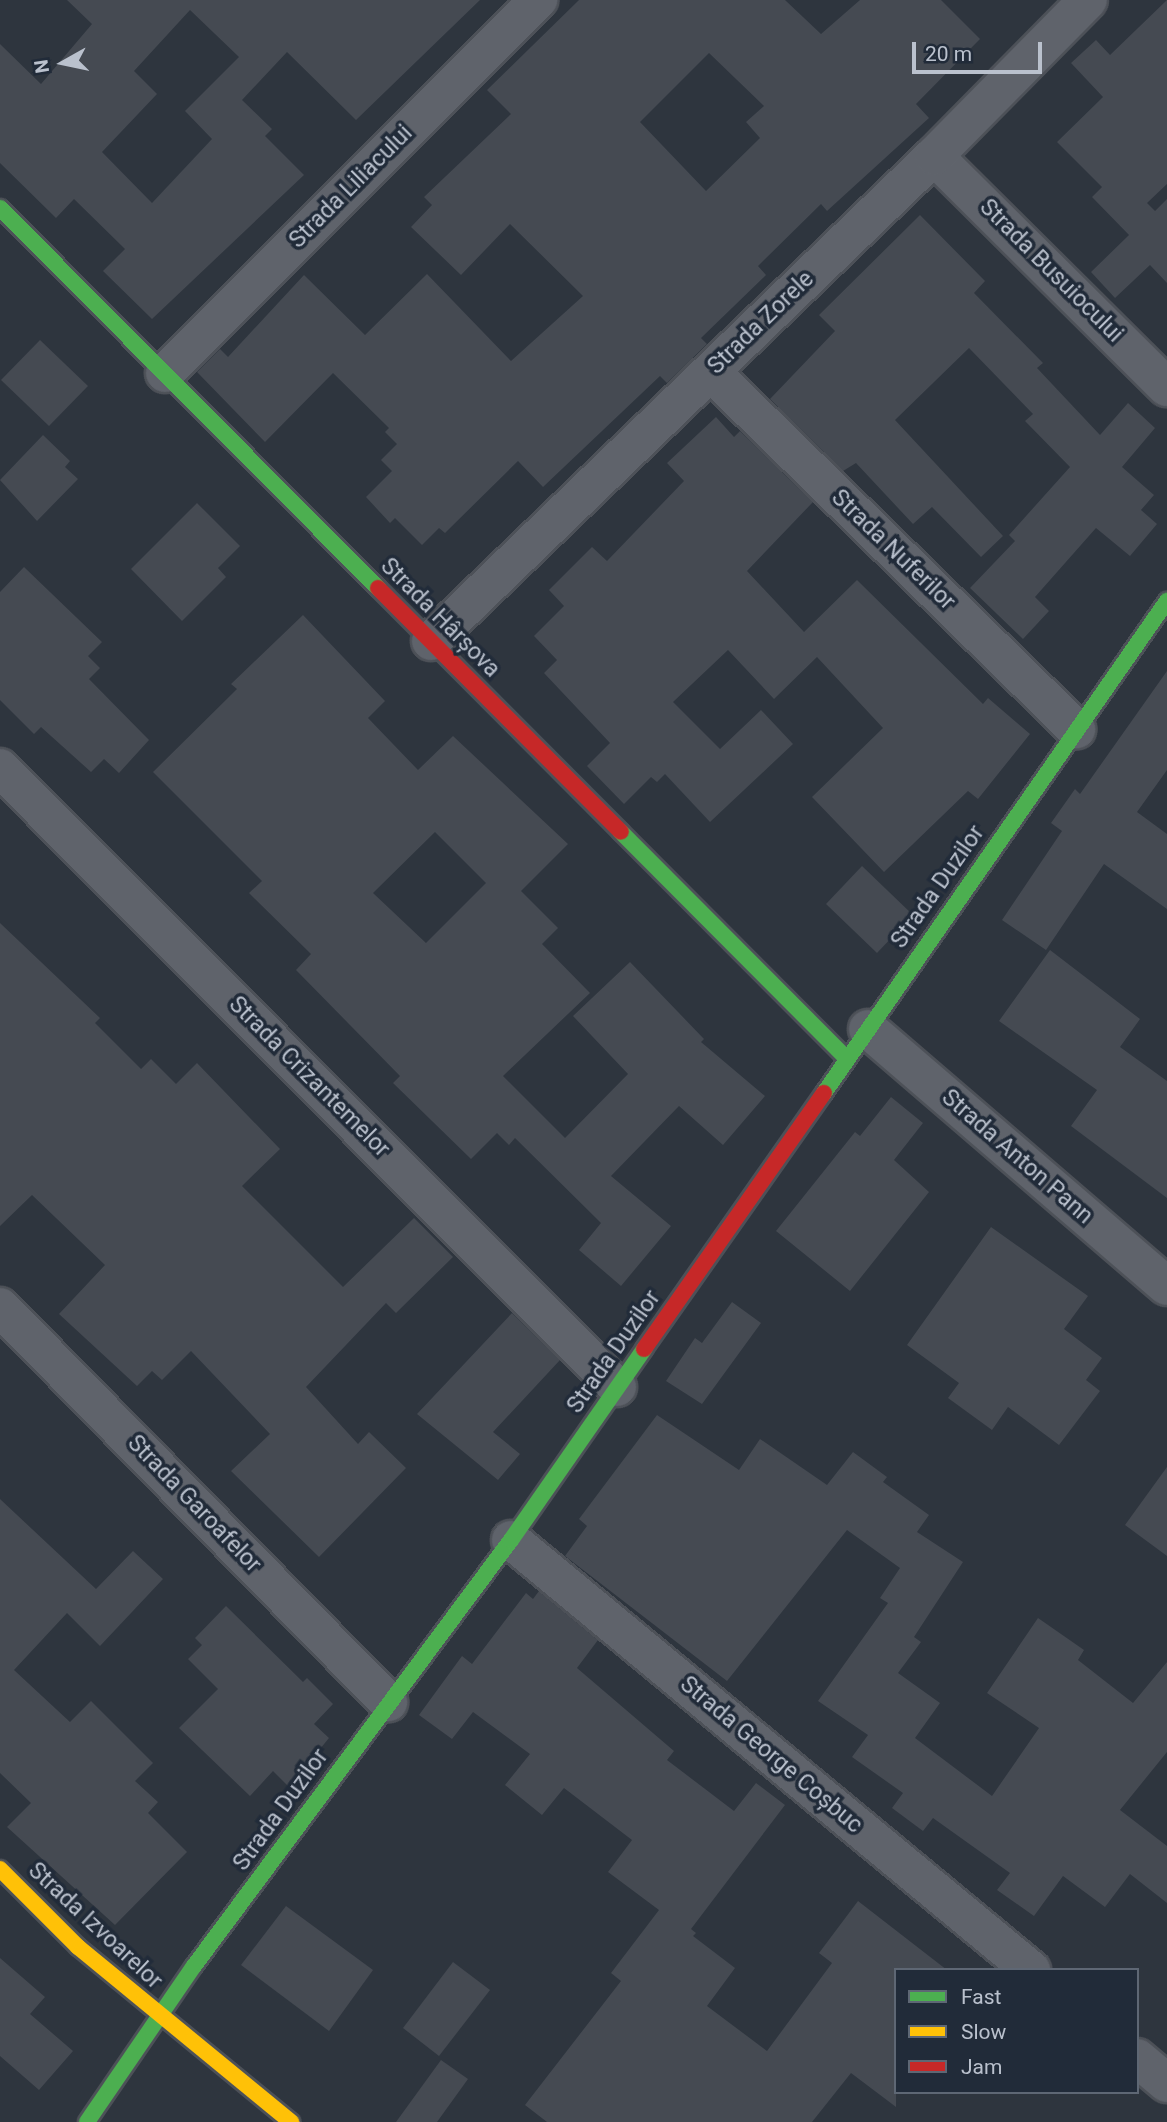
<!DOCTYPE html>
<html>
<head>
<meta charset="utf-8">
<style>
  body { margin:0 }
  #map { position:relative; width:1167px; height:2122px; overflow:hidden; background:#2e353e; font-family:Roboto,sans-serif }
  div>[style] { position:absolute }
  .building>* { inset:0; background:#454a52 }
  .roads { filter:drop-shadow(2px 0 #4d5158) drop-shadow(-2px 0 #4d5158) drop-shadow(0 2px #4d5158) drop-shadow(0 -2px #4d5158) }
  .street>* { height:38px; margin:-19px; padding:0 19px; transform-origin:19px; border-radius:19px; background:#5f636b }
  .fast>* { height:16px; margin:-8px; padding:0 8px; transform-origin:8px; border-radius:8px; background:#4caf50 }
  .slow>* { height:16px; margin:-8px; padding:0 8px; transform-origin:8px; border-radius:8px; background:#ffc107 }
  .jam>* { height:16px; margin:-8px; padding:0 8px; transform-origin:8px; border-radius:8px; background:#c62828 }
  span { translate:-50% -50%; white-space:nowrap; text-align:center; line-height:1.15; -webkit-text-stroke:7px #212b39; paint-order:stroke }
  .street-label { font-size:23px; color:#bac1cd }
  .legend { position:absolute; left:894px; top:1968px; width:245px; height:126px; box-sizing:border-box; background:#212b39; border:2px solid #5e6774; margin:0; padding:9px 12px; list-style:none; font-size:21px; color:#bac1cd }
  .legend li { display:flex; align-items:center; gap:14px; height:35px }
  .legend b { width:35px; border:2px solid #5e6774 }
  .north { position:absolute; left:28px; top:28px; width:70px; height:70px; -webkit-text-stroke:5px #212b39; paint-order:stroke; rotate:261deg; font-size:19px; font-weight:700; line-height:28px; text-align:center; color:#bac1cd }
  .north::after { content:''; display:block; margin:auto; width:24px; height:32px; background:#bac1cd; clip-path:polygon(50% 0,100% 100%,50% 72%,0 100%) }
  .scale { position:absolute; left:912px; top:42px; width:130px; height:32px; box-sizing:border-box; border:4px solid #bac1cd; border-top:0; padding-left:9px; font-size:21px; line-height:24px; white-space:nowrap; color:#bac1cd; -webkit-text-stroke:5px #212b39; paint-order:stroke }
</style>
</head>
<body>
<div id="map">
  <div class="building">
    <div style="clip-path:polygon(evenodd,67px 0,480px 0,356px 120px,287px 52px,242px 100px,272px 129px,265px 136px,304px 175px,152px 319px,103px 271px,125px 249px,74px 199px,56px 218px,0 163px,0 44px,41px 84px,92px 24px,67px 0,190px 10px,239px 57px,185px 111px,212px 139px,152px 203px,102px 152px,157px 94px,134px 71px,190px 10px)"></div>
    <div style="clip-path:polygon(evenodd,579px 0,785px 0,821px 34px,860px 0,941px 0,980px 39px,916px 104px,929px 118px,827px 211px,821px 204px,758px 266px,766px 275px,701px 338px,707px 344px,667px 383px,660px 376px,543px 487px,518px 461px,445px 533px,439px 528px,422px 545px,395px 518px,390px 523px,366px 497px,392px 471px,381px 460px,397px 444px,385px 432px,389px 428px,333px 373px,265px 442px,197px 372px,220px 349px,228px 357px,304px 275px,365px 335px,427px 274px,511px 361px,583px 296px,510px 224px,461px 275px,411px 227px,432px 205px,424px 197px,511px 114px,487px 90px,579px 0,709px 53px,764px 106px,746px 122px,760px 138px,706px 191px,640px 122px,709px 53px)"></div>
    <div style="clip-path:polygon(1167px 0,1167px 184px,1147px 203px,1155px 211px,1167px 199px,1167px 283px,1150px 265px,1115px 298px,1091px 272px,1129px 235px,1092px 197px,1102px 187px,1057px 142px,1103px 97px,1071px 63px,1096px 40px,1110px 55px)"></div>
    <div style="clip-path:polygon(920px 215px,985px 281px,974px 293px,1043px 363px,1037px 368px,1100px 435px,1128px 403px,1155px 428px,1122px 467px,1154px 495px,1141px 510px,1157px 524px,1130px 556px,1096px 528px,1035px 597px,1049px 611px,1023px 639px,970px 588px,1015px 541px,1009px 535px,1070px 467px,1025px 421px,1033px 414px,969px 348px,895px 420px,1003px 536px,981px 557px,932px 507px,913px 524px,856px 463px,843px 471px,770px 399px,835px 331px,819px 315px)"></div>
    <div style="clip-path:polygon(40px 340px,88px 386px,49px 426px,1px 380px)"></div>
    <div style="clip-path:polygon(716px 417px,734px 437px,740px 431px,813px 502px,747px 571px,804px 632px,857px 580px,983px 704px,988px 698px,1030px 734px,978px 799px,968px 791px,884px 872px,812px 797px,883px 728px,817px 657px,774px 699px,728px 650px,673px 702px,720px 749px,761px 710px,793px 744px,710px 822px,665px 774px,657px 782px,651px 777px,624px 804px,587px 766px,610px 743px,544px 673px,557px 660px,534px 636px,564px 606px,549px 590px,592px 547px,607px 561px,684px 481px,667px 463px)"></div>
    <div style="clip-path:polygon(43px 435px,70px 461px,65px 467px,78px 479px,37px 521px,0 480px)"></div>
    <div style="clip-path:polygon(197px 503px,240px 546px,218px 568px,226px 577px,182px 621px,131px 569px)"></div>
    <div style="clip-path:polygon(24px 567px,102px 642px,88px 656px,100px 668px,89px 679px,149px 740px,119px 773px,104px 759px,91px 772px,41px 727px,34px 734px,0 700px,0 592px)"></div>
    <div style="clip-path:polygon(evenodd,303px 615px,385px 701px,368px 718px,418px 770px,453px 736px,568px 844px,521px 891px,558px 928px,542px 944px,590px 993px,503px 1076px,565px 1138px,628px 1074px,573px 1016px,630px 962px,704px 1039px,701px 1042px,765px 1096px,723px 1145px,679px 1106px,611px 1176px,671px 1226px,621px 1286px,579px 1250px,601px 1223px,515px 1138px,509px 1145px,497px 1133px,471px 1159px,393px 1083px,400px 1076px,296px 970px,311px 954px,249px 893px,262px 881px,153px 772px,237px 689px,231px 684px,303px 615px,435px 832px,486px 883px,426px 943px,373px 893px,435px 832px)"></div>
    <div style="clip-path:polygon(1167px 671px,1167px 770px,1137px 812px,1167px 834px,1167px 909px,1104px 864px,1046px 950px,1002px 920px,1062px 831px,1051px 823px,1075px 789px,1080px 794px)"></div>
    <div style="clip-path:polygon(862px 866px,913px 915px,877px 953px,826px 904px)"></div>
    <div style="clip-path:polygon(0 923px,100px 1018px,95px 1023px,141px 1069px,151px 1059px,176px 1084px,197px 1063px,280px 1149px,242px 1186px,343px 1287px,414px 1218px,453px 1257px,396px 1313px,386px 1303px,306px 1387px,358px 1444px,369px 1432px,406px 1468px,319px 1557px,231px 1471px,270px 1434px,191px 1351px,162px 1380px,152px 1371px,137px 1386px,59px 1314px,105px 1265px,32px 1195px,0 1226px)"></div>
    <div style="clip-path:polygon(1050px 950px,1140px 1019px,1120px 1047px,1167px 1081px,1167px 1198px,1071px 1126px,1097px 1090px,999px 1021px)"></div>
    <div style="clip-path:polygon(891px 1097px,923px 1123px,894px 1160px,929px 1192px,850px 1291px,776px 1231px,855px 1132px,860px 1136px)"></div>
    <div style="clip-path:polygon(991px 1227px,1088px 1296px,1064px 1329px,1102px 1358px,1086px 1380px,1100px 1391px,1059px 1445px,1008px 1407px,992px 1430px,948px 1398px,959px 1383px,907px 1345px)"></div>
    <div style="clip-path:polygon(732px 1302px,761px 1323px,702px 1404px,666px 1381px,695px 1338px,702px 1343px)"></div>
    <div style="clip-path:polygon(512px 1313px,560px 1360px,493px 1432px,520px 1454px,498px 1480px,417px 1414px)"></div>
    <div style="clip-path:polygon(657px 1415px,739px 1470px,760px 1439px,827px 1485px,853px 1452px,887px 1477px,883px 1482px,929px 1515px,917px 1532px,963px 1562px,914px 1637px,921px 1642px,898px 1673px,940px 1703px,915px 1738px,992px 1796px,1039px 1728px,987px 1693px,1038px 1618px,1084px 1650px,1078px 1660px,1133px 1703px,1167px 1662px,1167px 1752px,1120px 1810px,1167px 1846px,1167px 1903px,1130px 1874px,1105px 1907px,1063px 1876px,1034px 1916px,997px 1890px,1010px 1873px,933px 1818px,923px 1831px,892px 1808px,903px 1793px,852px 1757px,868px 1735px,818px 1701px,888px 1603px,880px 1598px,900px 1568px,847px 1530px,727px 1681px,565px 1556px,587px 1526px,579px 1519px)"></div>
    <div style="clip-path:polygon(1167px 1467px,1167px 1556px,1125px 1525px)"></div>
    <div style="clip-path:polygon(0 1499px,96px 1589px,133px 1551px,163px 1579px,100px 1646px,67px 1613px,14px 1670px,70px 1722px,91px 1701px,153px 1763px,135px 1781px,158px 1802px,148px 1813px,187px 1852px,115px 1925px,7px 1827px,31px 1803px,0 1773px)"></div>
    <div style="clip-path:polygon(539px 1591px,598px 1640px,577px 1668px,674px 1751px,667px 1760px,734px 1811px,756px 1783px,785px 1805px,691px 1929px,696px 1933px,693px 1936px,735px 1968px,707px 2006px,767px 2051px,832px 1963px,819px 1953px,858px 1901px,947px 1970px,896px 1970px,896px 2107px,851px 2073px,812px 2122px,547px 2122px,525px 2105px,621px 1981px,611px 1973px,659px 1910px,608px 1872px,632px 1840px,564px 1788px,542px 1815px,505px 1785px,530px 1754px,473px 1712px,452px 1739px,419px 1715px,462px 1656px,472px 1664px,526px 1593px,533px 1599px)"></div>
    <div style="clip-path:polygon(226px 1606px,303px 1682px,307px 1678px,333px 1704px,314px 1724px,329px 1738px,289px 1787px,273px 1771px,250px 1796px,179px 1728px,218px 1689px,188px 1659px,202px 1645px,195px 1638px)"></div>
    <div style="clip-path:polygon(286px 1906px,373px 1970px,329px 2031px,241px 1965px)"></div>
    <div style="clip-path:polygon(0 1958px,45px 1997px,30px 2014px,73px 2051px,39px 2090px,0 2056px)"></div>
    <div style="clip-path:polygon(453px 1962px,490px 1990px,439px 2056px,403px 2028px)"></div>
    <div style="clip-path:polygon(441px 2060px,468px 2079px,437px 2122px,396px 2122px)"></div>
  </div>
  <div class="roads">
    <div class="street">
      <div style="left:934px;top:156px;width:328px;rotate:44.8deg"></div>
      <div style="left:711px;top:372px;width:511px;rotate:44.37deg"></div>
      <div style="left:165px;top:373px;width:528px;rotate:-45deg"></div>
      <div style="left:431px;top:641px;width:699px;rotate:-43.96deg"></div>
      <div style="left:934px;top:156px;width:219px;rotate:-45.4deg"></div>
      <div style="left:0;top:768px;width:874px;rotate:45.09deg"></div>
      <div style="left:868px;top:1029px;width:394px;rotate:40.7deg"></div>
      <div style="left:0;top:1307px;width:554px;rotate:45.51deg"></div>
      <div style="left:511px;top:1540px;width:675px;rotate:39.59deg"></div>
      <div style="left:1137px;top:2058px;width:39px;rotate:40deg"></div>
    </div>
    <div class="fast">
      <div style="left:0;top:208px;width:536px;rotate:45.15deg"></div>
      <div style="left:621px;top:832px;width:320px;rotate:45.1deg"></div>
      <div style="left:824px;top:1093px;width:600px;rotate:-55.12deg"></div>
      <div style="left:87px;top:2122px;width:189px;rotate:-55.6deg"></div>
      <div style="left:194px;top:1966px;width:531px;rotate:-53.35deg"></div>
      <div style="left:511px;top:1540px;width:233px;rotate:-55.1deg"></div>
    </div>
    <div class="slow">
      <div style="left:0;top:1869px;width:110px;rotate:45deg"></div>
      <div style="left:78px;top:1947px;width:276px;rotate:39.4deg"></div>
    </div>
    <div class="jam">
      <div style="left:378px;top:588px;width:344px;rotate:45.1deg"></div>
      <div style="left:644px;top:1349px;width:313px;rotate:-54.9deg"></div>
    </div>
  </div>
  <div class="street-label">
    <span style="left:351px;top:187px;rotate:-45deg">Strada Liliacului</span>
    <span style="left:1051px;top:271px;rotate:45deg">Strada Busuiocului</span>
    <span style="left:761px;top:323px;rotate:-44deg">Strada Zorele</span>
    <span style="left:893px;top:550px;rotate:44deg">Strada Nuferilor</span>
    <span style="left:440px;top:618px;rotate:45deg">Strada Hârșova</span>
    <span style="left:938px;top:887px;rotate:-55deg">Strada Duzilor</span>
    <span style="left:309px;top:1077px;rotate:45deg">Strada Crizantemelor</span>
    <span style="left:1017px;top:1157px;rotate:41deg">Strada Anton Pann</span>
    <span style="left:614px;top:1352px;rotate:-55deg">Strada Duzilor</span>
    <span style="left:194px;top:1504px;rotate:46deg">Strada Garoafelor</span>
    <span style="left:771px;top:1755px;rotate:40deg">Strada George Coșbuc</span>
    <span style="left:281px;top:1810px;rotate:-54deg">Strada Duzilor</span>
    <span style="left:95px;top:1926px;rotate:43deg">Strada Izvoarelor</span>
  </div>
  <ul class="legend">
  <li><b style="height:9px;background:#4caf50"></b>Fast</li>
  <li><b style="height:9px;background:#ffc107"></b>Slow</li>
  <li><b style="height:9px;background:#c62828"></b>Jam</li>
  </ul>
  <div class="north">N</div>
  <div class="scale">20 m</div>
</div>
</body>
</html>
